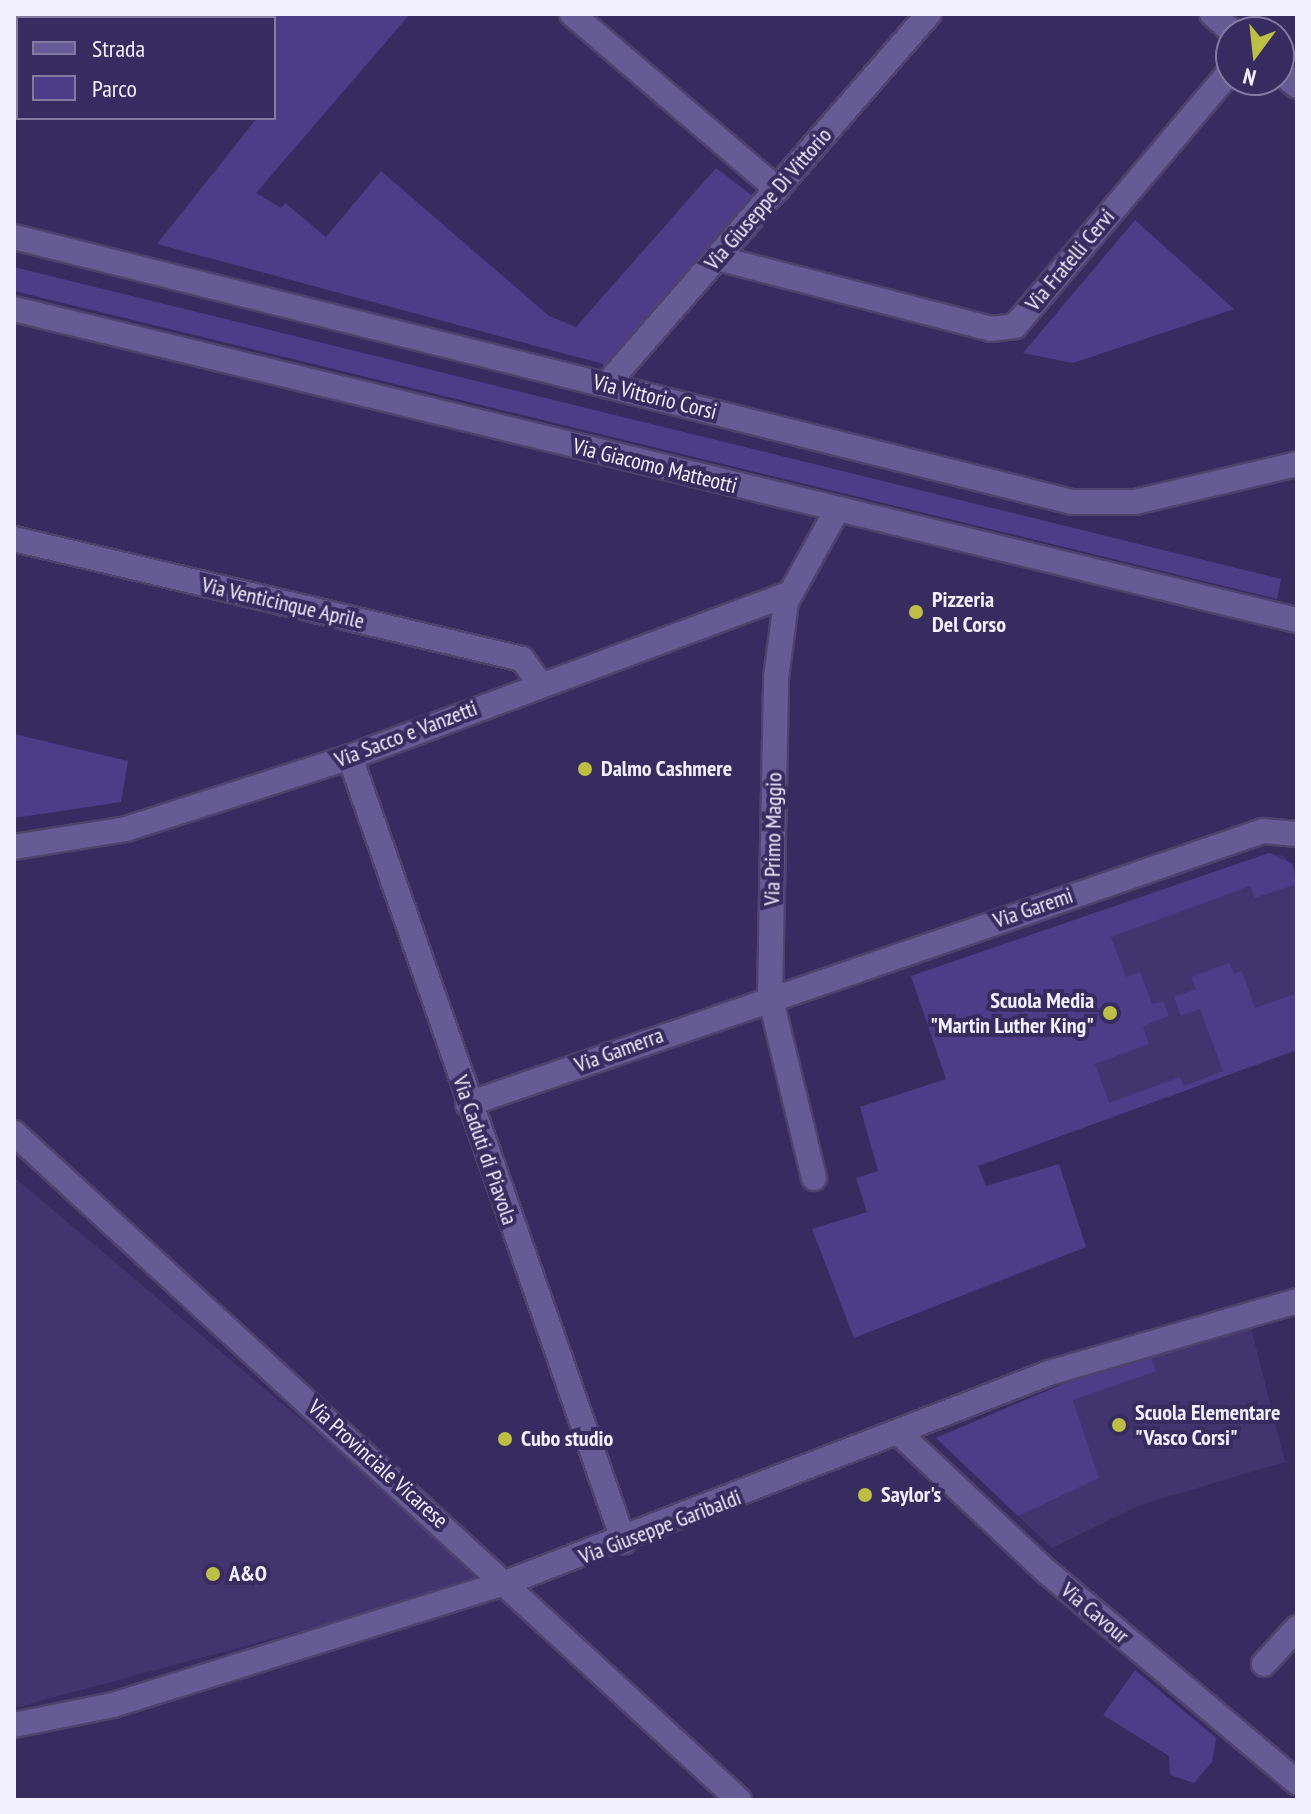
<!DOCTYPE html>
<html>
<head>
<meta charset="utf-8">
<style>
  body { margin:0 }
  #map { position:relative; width:1311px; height:1814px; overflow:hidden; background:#372c60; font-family:"PT Sans Narrow",sans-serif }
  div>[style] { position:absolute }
  .built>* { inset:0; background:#42356f }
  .green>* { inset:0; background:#4d3c87 }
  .roads { filter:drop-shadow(2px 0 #4d436c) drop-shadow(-2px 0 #4d436c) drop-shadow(0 2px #4d436c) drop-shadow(0 -2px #4d436c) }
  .street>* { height:24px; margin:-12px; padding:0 12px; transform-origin:12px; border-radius:12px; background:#665c95 }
  .secondary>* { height:24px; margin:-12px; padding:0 12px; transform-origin:12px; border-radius:12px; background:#665c95 }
  .dots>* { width:22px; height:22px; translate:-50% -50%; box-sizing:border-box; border:4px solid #372c60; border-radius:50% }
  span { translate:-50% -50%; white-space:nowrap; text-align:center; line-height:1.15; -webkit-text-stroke:8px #372c60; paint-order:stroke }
  .street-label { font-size:22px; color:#f2f0fe }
  .poi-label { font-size:22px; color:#f2f0fe; font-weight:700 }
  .left { translate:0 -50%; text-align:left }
  .right { translate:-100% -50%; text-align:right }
  .frame { position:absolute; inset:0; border:16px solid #f2f0fe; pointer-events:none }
  .legend { position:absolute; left:16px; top:16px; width:260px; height:104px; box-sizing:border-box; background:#372c60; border:2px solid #827a9f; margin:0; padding:10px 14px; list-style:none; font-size:24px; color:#f2f0fe }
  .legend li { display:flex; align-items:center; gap:16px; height:40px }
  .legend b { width:40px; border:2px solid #827a9f }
  .north { position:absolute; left:1215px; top:16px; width:80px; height:80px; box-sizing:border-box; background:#372c60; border:2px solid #827a9f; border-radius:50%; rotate:195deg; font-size:22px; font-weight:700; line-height:32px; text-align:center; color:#f2f0fe }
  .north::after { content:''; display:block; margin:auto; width:28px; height:36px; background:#bcbf43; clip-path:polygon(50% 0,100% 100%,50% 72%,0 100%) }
</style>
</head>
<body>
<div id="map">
  <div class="built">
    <div style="clip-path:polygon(1269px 853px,1284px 856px,1297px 875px,1297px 1050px,978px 1166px,911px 976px)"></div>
    <div style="clip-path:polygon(14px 1177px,491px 1580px,14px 1708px)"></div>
    <div style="clip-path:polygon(1251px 1328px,1285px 1462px,1140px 1505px,1052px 1548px,936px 1438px,1077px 1378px)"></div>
  </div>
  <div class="green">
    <div style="clip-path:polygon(122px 14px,410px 14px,256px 193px,281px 208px,285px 203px,326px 237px,381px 171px,549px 316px,576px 327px,716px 168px,754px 197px,607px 365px,157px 244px,257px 118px,274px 118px,274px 18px)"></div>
    <div style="clip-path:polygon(1135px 220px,1234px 309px,1073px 363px,1023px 353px)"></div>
    <div style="clip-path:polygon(14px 267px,1281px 579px,1277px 599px,14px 291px)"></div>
    <div style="clip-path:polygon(14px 734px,128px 761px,121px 802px,14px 818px)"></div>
    <div style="clip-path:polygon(1269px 853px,1293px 864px,1297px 894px,1294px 885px,1255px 898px,1250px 886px,1111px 937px,1126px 977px,1140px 972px,1152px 1004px,1163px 1001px,1169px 1016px,1143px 1026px,1149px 1044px,1095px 1064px,1109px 1103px,1180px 1077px,1184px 1086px,1223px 1071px,1200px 1009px,1181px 1016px,1174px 997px,1196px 989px,1191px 977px,1229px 963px,1234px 974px,1242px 971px,1255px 1008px,1297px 993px,1297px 1050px,978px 1166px,986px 1186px,1059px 1164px,1086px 1247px,854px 1338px,812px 1229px,867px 1212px,856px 1178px,878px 1171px,860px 1107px,946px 1079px,911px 976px)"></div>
    <div style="clip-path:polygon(1151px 1356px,1156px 1371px,1073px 1400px,1099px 1478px,1018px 1516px,936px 1438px,1077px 1378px)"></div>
    <div style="clip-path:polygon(1135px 1670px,1216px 1738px,1212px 1762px,1194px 1783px,1170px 1775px,1169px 1756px,1103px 1715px)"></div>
  </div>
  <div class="roads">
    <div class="street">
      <div style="left:572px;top:14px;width:270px;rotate:40.5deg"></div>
      <div style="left:1212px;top:14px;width:28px;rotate:41deg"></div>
      <div style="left:1279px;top:71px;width:23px;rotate:40deg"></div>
      <div style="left:14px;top:237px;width:1091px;rotate:14.06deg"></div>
      <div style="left:1072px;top:502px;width:63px"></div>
      <div style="left:1135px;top:502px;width:166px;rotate:-13.2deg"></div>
      <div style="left:717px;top:258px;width:283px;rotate:14.5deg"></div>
      <div style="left:991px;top:329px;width:24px;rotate:-7deg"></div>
      <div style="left:1015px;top:326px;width:335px;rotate:-49.8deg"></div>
      <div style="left:607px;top:384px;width:490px;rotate:-49deg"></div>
      <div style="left:14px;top:539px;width:522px;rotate:13.29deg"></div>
      <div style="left:522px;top:659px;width:31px;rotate:54deg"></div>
      <div style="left:350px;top:757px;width:831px;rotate:70.76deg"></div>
      <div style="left:14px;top:847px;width:113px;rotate:-9.1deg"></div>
      <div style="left:126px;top:829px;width:235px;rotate:-17.8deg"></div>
      <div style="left:350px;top:757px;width:468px;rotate:-20.4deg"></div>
      <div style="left:468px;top:1104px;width:841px;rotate:-18.95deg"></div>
      <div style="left:1263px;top:831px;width:34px;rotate:5deg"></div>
      <div style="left:814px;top:1178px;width:187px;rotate:-103.6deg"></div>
      <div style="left:770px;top:996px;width:318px;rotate:-88.9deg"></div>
      <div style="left:776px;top:678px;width:77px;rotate:-82.5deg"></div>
      <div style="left:786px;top:602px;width:105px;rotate:-61deg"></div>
      <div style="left:901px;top:1435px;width:199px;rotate:43.2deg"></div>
      <div style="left:1046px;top:1571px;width:328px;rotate:40.1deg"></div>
      <div style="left:508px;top:1582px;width:580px;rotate:-21.12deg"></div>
      <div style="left:1049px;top:1373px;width:258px;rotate:-16.2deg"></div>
      <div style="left:1264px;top:1664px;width:49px;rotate:-47.5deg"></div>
    </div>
    <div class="secondary">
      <div style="left:14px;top:309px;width:1320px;rotate:13.63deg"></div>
      <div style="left:14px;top:1133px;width:985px;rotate:42.61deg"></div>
      <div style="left:14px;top:1725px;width:101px;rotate:-11.4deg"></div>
      <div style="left:113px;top:1705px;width:414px;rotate:-17.3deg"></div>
    </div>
  </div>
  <div class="dots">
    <div style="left:916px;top:612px;background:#bcbf43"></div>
    <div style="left:585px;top:769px;background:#bcbf43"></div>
    <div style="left:1110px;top:1013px;background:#bcbf43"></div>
    <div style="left:1119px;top:1425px;background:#bcbf43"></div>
    <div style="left:505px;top:1439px;background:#bcbf43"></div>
    <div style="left:865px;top:1495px;background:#bcbf43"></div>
    <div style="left:213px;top:1574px;background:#bcbf43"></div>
  </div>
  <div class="street-label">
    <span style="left:768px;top:199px;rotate:-49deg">Via Giuseppe Di Vittorio</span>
    <span style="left:1070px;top:260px;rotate:-50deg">Via Fratelli Cervi</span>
    <span style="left:655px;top:397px;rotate:14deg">Via Vittorio Corsi</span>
    <span style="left:655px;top:466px;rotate:14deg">Via Giacomo Matteotti</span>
    <span style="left:283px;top:603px;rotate:13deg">Via Venticinque Aprile</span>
    <span style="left:406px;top:734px;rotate:-21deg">Via Sacco e Vanzetti</span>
    <span style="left:773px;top:839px;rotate:-89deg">Via Primo Maggio</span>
    <span style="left:1033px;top:908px;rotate:-19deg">Via Garemi</span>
    <span style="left:619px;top:1050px;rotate:-20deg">Via Gamerra</span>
    <span style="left:485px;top:1150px;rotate:71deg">Via Caduti di Piavola</span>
    <span style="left:378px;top:1464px;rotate:42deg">Via Provinciale Vicarese</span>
    <span style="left:660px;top:1527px;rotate:-21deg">Via Giuseppe Garibaldi</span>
    <span style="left:1095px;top:1613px;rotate:40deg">Via Cavour</span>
  </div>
  <div class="poi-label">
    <span class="left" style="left:932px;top:612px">Pizzeria<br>Del Corso</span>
    <span class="left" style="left:601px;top:769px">Dalmo Cashmere</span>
    <span class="right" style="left:1094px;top:1013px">Scuola Media<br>"Martin Luther King"</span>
    <span class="left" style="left:1135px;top:1425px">Scuola Elementare<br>"Vasco Corsi"</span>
    <span class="left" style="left:521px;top:1439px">Cubo studio</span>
    <span class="left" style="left:881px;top:1495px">Saylor's</span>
    <span class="left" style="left:229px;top:1574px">A&amp;O</span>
  </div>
  <div class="frame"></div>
  <ul class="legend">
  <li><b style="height:10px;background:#665c95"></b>Strada</li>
  <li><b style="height:22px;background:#4d3c87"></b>Parco</li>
  </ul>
  <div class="north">N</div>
</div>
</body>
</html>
